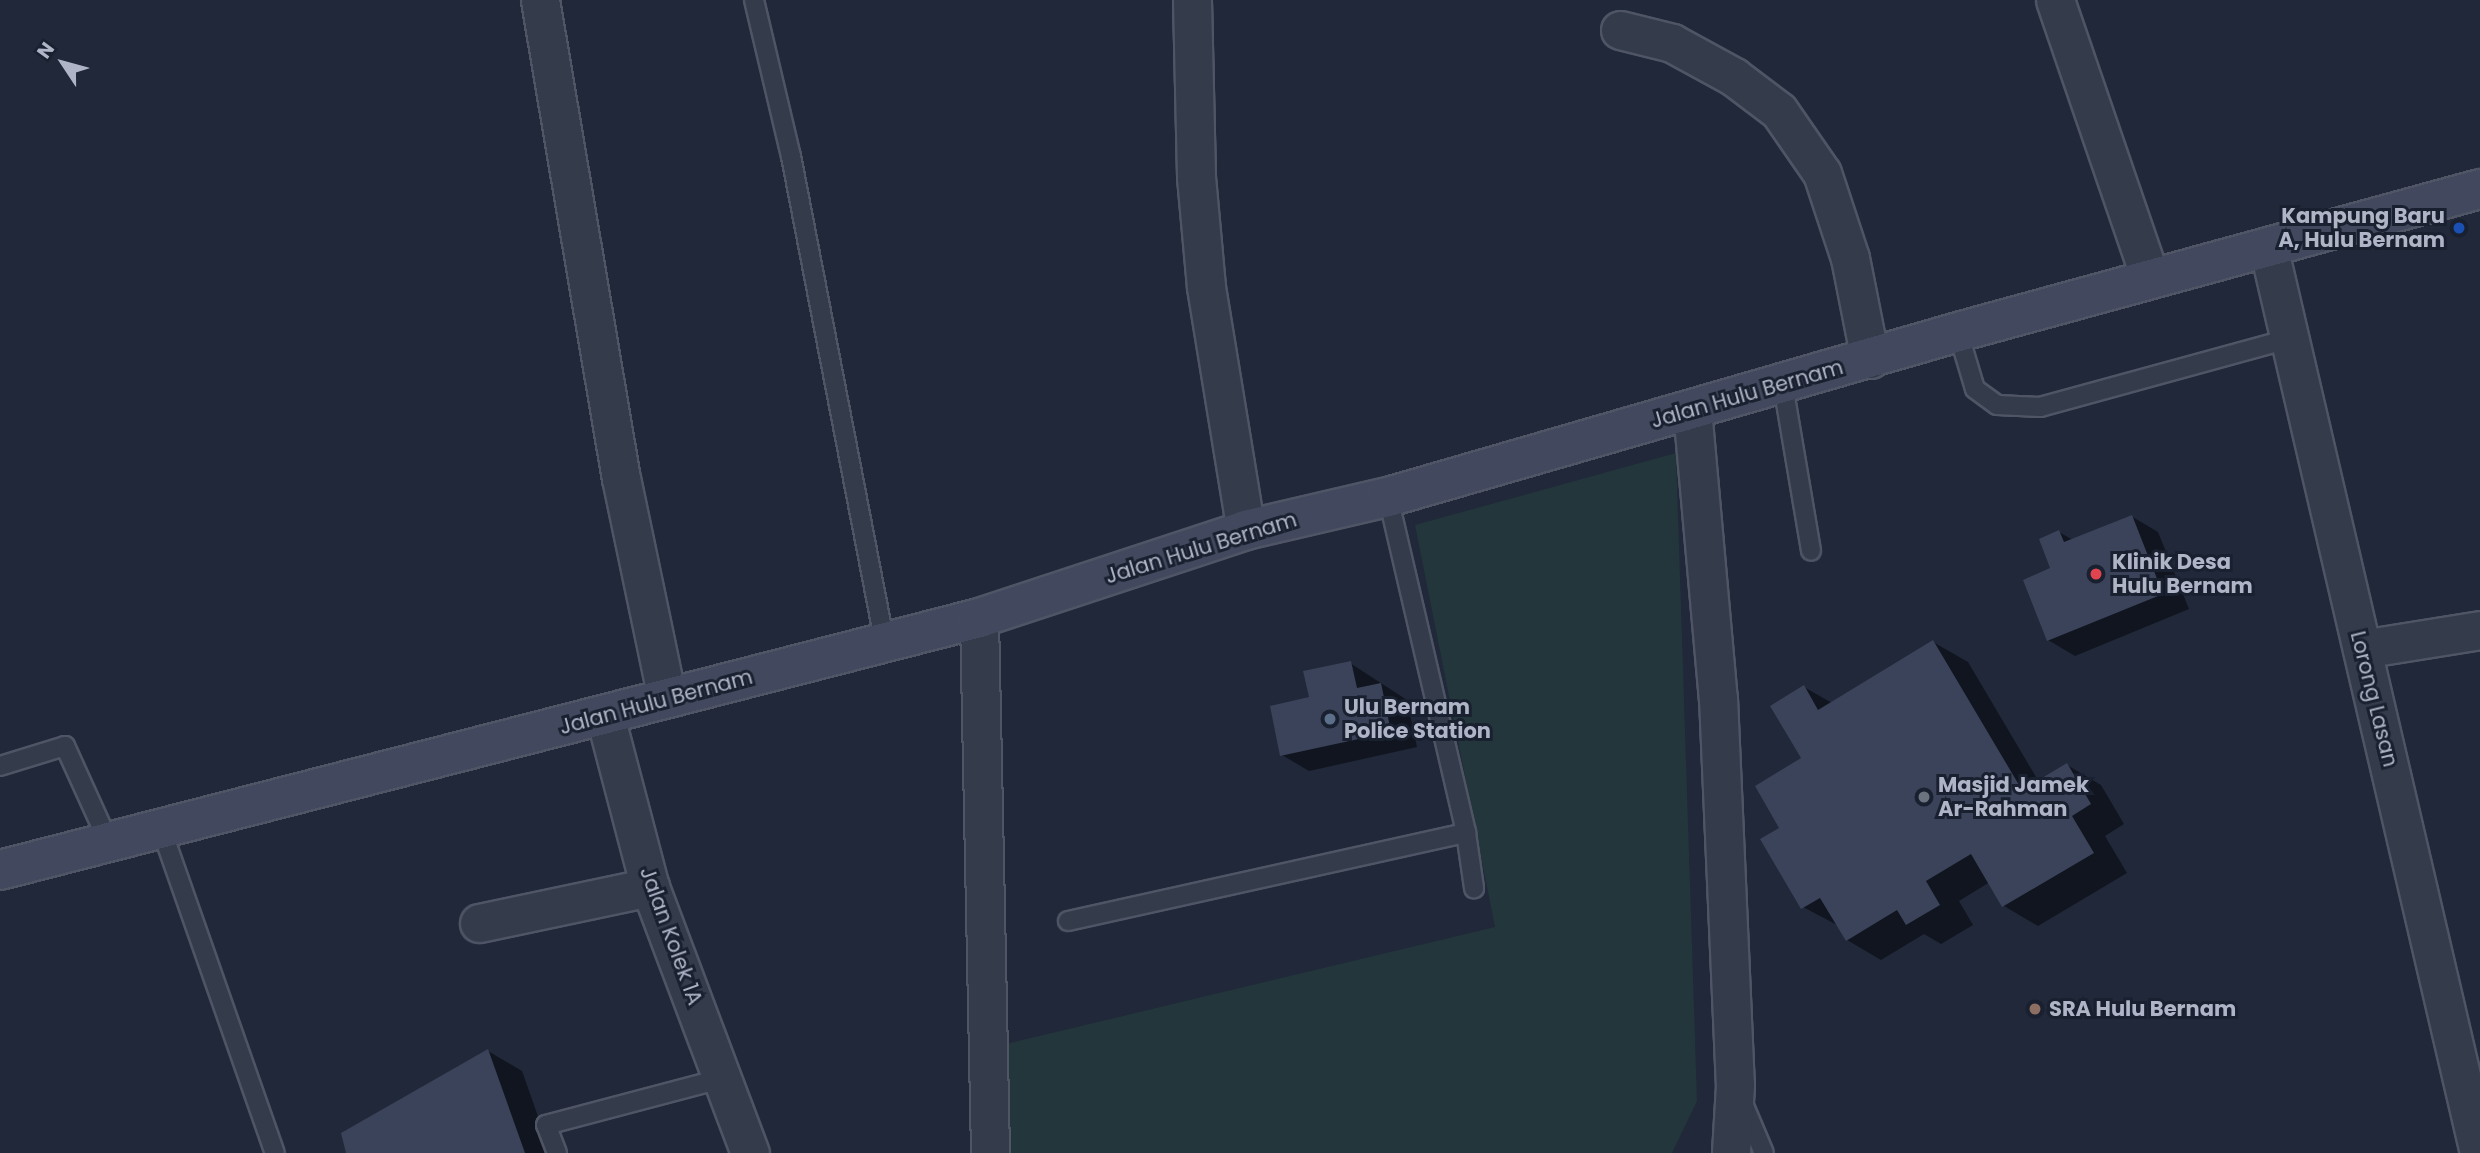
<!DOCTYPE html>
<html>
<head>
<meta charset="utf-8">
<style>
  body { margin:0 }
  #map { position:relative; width:2480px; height:1153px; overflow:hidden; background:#20283a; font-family:Poppins,sans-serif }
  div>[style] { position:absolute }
  .green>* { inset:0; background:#22363b }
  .shadow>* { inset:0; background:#0007 }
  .building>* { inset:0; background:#3a4359 }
  .roads { filter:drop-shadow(2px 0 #4f5565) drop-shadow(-2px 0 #4f5565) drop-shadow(0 2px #4f5565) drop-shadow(0 -2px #4f5565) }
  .service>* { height:18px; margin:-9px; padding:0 9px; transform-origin:9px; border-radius:9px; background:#343b4b }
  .minor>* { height:37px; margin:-18.5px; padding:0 18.5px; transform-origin:18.5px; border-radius:18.5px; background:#343b4b }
  .secondary>* { height:38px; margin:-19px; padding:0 19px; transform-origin:19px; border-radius:19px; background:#42495e }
  .dots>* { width:19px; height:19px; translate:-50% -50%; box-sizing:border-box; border:4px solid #19202f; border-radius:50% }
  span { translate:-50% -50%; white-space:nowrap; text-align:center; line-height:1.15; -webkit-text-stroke:6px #19202f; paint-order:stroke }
  .poi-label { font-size:21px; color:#afb5c7; font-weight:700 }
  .right { translate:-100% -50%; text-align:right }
  .left { translate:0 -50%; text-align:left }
  .street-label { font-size:21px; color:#afb5c7 }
  .north { position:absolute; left:28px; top:28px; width:70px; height:70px; -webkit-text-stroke:5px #19202f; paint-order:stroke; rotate:306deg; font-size:19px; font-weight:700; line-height:28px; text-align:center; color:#afb5c7 }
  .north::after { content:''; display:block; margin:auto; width:24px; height:32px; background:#afb5c7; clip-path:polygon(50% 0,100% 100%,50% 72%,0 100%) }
</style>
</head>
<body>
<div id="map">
  <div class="green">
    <div style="clip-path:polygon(1676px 453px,1697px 1101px,1672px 1153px,1005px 1153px,1006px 1044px,1495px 927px,1415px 525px)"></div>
  </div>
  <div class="shadow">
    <div style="clip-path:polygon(2131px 516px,2158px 532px,2189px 609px,2075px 656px,2048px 640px,2059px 532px,2073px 540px)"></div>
    <div style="clip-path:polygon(1933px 642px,1968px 662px,2039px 782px,2067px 765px,2101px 785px,2124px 824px,2105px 836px,2127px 873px,2038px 926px,2004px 906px,1990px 882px,1959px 901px,1973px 925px,1941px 944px,1924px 934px,1881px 960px,1847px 940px,1839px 926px,1803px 907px,1781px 829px,1803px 759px,1804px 687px,1832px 703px)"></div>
    <div style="clip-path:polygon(1350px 663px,1407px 700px,1417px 747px,1309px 771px,1282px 755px,1311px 698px)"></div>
    <div style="clip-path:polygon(488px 1051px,522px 1071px,551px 1153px,348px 1153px)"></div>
  </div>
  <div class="building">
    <div style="clip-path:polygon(2132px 515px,2163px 594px,2047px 641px,2023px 580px,2050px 568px,2039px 539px,2059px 530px,2064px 542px)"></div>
    <div style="clip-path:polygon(1933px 640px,2022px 790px,2067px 763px,2091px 804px,2072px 816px,2094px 853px,2002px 907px,1971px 854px,1926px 881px,1940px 905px,1906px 925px,1897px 910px,1846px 941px,1820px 898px,1801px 909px,1760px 839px,1779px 828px,1755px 786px,1801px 758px,1770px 706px,1804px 685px,1818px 710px)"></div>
    <div style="clip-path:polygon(1351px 661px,1357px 688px,1381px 683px,1391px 732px,1280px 756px,1270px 706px,1309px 697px,1303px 671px)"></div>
    <div style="clip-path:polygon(488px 1049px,525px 1153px,346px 1153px,341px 1133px)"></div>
  </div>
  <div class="roads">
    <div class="service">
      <div style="left:754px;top:0;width:160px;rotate:76.7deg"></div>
      <div style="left:791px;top:156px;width:495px;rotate:79.1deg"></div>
      <div style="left:1958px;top:332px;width:59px;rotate:73.4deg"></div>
      <div style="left:1975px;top:389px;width:27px;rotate:36deg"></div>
      <div style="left:1997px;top:405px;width:43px;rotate:2.7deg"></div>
      <div style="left:2040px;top:407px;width:257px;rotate:-15.3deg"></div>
      <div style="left:1783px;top:385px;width:168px;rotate:80.4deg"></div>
      <div style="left:1388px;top:497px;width:345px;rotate:76.9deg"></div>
      <div style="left:1466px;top:833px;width:56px;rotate:81.7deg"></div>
      <div style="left:0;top:766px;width:68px;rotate:-17.1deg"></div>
      <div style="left:65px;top:746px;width:107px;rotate:65.6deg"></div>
      <div style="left:162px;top:831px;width:341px;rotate:70.7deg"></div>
      <div style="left:1068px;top:921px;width:408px;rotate:-12.5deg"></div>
      <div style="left:1742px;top:1101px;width:56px;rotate:67.1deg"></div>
      <div style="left:557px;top:1153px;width:30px;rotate:-111deg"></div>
      <div style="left:546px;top:1125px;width:184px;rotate:-14.8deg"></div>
    </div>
    <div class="minor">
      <div style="left:540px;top:0;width:485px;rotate:80.4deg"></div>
      <div style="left:621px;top:478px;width:225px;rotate:78.2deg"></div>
      <div style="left:1192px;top:0;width:177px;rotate:88.7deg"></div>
      <div style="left:1196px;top:177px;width:110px;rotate:84.8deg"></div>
      <div style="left:1206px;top:287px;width:246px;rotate:80.7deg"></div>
      <div style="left:2055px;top:0;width:294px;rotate:71.1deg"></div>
      <div style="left:1620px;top:30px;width:54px;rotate:14deg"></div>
      <div style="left:1672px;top:43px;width:71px;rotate:28.7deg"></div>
      <div style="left:1734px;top:77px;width:56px;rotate:37.1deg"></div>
      <div style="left:1779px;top:111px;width:75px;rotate:55.3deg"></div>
      <div style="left:1822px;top:173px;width:89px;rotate:71.8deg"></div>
      <div style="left:1850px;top:258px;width:103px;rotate:78.8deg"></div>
      <div style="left:2268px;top:246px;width:931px;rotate:76.9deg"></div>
      <div style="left:1692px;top:409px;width:290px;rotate:84.9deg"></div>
      <div style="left:1718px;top:698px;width:387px;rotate:87.5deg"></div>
      <div style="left:1735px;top:1085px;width:68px;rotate:93.4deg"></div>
      <div style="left:979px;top:618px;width:535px;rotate:88.82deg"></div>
      <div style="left:2362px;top:649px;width:120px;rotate:-9.1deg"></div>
      <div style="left:605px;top:716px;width:177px;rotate:75.3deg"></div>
      <div style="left:650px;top:887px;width:284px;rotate:69.4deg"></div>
      <div style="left:479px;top:923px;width:175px;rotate:-11.9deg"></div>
    </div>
    <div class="secondary">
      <div style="left:0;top:870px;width:1011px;rotate:-14.43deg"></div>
      <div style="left:979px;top:618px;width:281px;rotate:-18.2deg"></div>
      <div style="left:1246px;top:530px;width:146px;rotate:-13.1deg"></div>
      <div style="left:1388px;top:497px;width:593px;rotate:-16.14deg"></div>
      <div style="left:1958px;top:332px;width:541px;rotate:-15.32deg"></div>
    </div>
  </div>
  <div class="dots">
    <div style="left:2459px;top:228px;background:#1a4fb4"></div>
    <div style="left:2096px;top:574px;background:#e0444e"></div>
    <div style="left:1330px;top:719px;background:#5c6f8a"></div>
    <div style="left:1924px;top:797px;background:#6b7280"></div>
    <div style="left:2035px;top:1009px;background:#8d6e63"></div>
  </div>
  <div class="poi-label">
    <span class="right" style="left:2445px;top:228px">Kampung Baru<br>A, Hulu Bernam</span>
    <span class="left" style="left:2112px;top:574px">Klinik Desa<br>Hulu Bernam</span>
    <span class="left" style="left:1344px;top:719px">Ulu Bernam<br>Police Station</span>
    <span class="left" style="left:1938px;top:797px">Masjid Jamek<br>Ar-Rahman</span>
    <span class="left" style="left:2049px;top:1009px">SRA Hulu Bernam</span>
  </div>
  <div class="street-label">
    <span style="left:1747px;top:394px;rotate:-16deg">Jalan Hulu Bernam</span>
    <span style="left:1201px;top:548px;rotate:-17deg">Jalan Hulu Bernam</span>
    <span style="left:2374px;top:699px;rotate:76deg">Lorong Lasan</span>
    <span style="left:656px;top:702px;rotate:-15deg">Jalan Hulu Bernam</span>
    <span style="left:671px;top:936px;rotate:70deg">Jalan Kolek 1A</span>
  </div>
  <div class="north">N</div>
</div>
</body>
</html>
